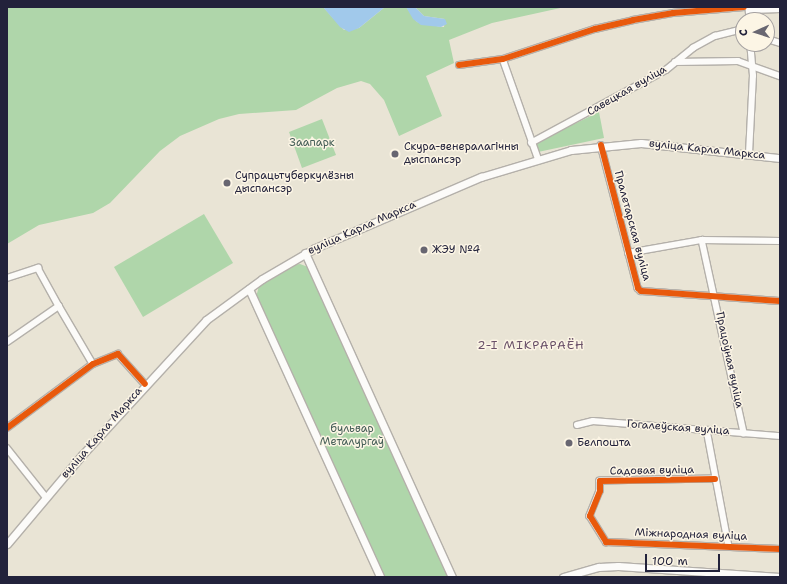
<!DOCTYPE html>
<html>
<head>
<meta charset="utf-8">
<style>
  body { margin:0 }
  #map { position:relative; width:787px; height:584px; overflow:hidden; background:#e9e4d5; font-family:"Shantell Sans",sans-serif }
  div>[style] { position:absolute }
  .green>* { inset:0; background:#afd6aa }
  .water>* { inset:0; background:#a1c9eb }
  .roads { filter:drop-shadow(1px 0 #b4b0aa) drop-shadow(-1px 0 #b4b0aa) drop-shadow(0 1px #b4b0aa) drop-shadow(0 -1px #b4b0aa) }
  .minor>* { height:5.5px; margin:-2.75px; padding:0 2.75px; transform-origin:2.75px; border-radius:2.75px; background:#fcfbf9 }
  .major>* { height:7px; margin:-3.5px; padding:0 3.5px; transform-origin:3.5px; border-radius:3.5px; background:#fcfbf9 }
  .cycleway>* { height:6px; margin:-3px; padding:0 3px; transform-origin:3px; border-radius:3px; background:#e8590c }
  .dots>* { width:11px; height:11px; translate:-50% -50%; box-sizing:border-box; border:2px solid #fcf5e5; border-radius:50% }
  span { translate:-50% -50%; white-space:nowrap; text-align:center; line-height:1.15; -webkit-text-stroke:3px #fcf5e5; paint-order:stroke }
  .street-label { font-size:11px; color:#22223b }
  .park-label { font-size:11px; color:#435d56 }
  .poi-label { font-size:11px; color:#22223b }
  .left { translate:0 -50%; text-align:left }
  .neighbourhood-label { font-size:12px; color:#695068; letter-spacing:1px }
  .frame { position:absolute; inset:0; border:8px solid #22223b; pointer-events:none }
  .north { position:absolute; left:735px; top:12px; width:40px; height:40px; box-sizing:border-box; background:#fcf5e5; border:1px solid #a5a1a1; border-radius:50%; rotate:267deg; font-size:11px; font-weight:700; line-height:16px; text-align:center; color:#22223b }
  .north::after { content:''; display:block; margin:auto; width:14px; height:18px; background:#686671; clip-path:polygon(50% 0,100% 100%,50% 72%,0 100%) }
  .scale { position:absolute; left:645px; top:554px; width:75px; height:18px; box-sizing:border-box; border:2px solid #22223b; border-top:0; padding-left:5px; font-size:12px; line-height:14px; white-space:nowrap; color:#22223b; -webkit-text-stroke:3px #fcf5e5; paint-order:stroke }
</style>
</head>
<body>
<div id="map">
  <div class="green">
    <div style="clip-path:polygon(7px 7px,323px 7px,344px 30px,359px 28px,385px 7px,406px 7px,417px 22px,441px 27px,444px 27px,445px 19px,424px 16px,415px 7px,565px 7px,492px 23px,449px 40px,454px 63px,426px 76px,442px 116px,399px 136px,384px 100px,370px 84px,361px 81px,337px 88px,296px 110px,239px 114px,219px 119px,180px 136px,160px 151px,110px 203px,93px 213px,39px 225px,7px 244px)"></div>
    <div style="clip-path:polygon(599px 112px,604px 138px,538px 152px,535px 143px)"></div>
    <div style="clip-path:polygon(322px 119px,336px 155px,302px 168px,289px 132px)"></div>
    <div style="clip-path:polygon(204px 214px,233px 263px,143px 317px,114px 267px)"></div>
    <div style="clip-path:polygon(300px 264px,308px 267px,448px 577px,384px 577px,256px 297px,259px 286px,292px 265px)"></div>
  </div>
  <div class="water">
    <div style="clip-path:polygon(323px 7px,385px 7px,359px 28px,349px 32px,340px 27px)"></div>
    <div style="clip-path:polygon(406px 7px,415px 7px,424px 16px,445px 19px,447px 24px,441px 27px,421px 25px,413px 19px)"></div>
  </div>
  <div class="roads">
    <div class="minor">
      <div style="left:749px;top:7px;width:13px;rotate:86deg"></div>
      <div style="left:750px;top:10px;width:30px;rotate:-2deg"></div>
      <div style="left:767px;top:39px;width:14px;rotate:17deg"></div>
      <div style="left:503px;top:59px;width:105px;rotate:70.5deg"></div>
      <div style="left:675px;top:62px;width:63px;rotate:-0.9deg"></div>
      <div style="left:738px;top:61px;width:45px;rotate:19.7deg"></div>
      <div style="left:459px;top:65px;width:44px;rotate:-7.8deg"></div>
      <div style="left:503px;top:59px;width:97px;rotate:-18.1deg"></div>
      <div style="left:595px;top:29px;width:39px;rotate:-13deg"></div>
      <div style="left:633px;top:20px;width:41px;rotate:-9.9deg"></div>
      <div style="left:673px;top:13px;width:71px;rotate:-4.8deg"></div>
      <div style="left:531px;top:143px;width:153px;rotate:-28.4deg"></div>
      <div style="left:666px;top:70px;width:35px;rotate:-39deg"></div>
      <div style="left:693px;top:48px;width:25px;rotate:-29deg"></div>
      <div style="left:715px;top:36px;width:29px;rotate:-14deg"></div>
      <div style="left:601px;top:145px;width:148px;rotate:75.5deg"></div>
      <div style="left:638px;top:288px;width:4px;rotate:45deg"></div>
      <div style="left:641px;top:291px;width:139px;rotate:4.1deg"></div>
      <div style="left:749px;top:154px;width:78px;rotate:-87.1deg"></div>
      <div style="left:753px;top:76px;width:32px;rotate:-95deg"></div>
      <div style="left:702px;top:240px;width:198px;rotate:77.7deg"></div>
      <div style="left:628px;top:253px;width:75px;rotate:-10deg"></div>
      <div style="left:702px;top:240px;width:78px;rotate:0.7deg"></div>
      <div style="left:7px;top:278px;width:33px;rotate:-18deg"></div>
      <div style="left:38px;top:268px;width:43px;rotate:61.1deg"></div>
      <div style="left:7px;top:342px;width:63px;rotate:-34.7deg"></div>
      <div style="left:59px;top:306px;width:67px;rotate:59.6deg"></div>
      <div style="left:577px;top:425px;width:16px;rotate:-14deg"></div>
      <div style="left:593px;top:421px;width:188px;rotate:4.6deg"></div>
      <div style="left:7px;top:428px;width:107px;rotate:-36.7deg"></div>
      <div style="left:93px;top:364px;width:27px;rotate:-22deg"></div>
      <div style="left:118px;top:354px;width:40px;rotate:48deg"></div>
      <div style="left:707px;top:430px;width:118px;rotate:79.3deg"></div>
      <div style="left:7px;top:448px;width:63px;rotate:51.5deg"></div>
      <div style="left:715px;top:479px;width:115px;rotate:179deg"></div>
      <div style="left:600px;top:481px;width:10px;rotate:90deg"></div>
      <div style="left:600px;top:491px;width:27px;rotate:112deg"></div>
      <div style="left:590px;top:516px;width:31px;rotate:58deg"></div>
      <div style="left:606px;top:542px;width:174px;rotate:2.3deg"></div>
    </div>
    <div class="major">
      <div style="left:305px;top:253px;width:356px;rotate:65.6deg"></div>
      <div style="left:249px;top:289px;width:316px;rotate:65.5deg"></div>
      <div style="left:7px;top:544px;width:116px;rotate:-49.9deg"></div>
      <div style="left:82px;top:455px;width:183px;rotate:-47.4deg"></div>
      <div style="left:206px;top:320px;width:69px;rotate:-36.2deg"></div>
      <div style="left:262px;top:279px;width:61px;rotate:-30.3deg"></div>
      <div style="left:315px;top:248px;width:181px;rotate:-23.2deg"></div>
      <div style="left:481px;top:177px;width:94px;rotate:-16.7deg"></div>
      <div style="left:571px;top:150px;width:70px;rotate:-5.7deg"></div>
      <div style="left:641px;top:143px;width:140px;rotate:6.2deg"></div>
      <div style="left:563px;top:577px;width:37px;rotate:-16deg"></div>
      <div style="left:599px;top:567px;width:19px;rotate:-3deg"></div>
      <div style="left:618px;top:566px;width:162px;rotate:3.9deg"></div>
    </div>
  </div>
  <div class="cycleway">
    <div style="left:459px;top:65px;width:44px;rotate:-7.8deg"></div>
    <div style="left:503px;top:59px;width:97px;rotate:-18.1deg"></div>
    <div style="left:595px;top:29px;width:39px;rotate:-13deg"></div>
    <div style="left:633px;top:20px;width:41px;rotate:-9.9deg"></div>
    <div style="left:673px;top:13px;width:71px;rotate:-4.8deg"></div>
    <div style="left:601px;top:145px;width:148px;rotate:75.5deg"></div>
    <div style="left:638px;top:288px;width:4px;rotate:45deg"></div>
    <div style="left:641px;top:291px;width:139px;rotate:4.1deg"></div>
    <div style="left:7px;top:428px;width:107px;rotate:-36.7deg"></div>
    <div style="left:93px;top:364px;width:27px;rotate:-22deg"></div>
    <div style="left:118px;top:354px;width:40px;rotate:48deg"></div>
    <div style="left:715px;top:479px;width:115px;rotate:179deg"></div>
    <div style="left:600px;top:481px;width:10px;rotate:90deg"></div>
    <div style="left:600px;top:491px;width:27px;rotate:112deg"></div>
    <div style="left:590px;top:516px;width:31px;rotate:58deg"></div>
    <div style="left:606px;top:542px;width:174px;rotate:2.3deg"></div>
  </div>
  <div class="dots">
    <div style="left:395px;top:154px;background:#686671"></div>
    <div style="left:227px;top:183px;background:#686671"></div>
    <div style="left:424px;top:250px;background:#686671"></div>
    <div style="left:569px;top:443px;background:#686671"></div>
  </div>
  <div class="street-label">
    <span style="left:627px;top:91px;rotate:-30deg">Савецкая вуліца</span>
    <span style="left:707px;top:150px;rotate:6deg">вуліца Карла Маркса</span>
    <span style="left:632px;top:226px;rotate:75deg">Пралетарская вуліца</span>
    <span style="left:362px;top:228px;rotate:-24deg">вуліца Карла Маркса</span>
    <span style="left:729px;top:360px;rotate:78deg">Працоўная вуліца</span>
    <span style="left:678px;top:428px;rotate:4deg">Гогалеўская вуліца</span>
    <span style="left:102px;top:433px;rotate:-49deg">вуліца Карла Маркса</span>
    <span style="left:652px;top:471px;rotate:-1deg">Садовая вуліца</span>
    <span style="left:691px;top:535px;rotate:2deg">Міжнародная вуліца</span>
  </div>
  <div class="park-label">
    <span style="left:312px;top:143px">Заапарк</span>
    <span style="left:352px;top:436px">бульвар<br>Металургаў</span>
  </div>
  <div class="poi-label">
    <span class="left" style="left:404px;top:154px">Скура-венералагічны<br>дыспансэр</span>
    <span class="left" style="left:235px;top:183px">Супрацьтуберкулёзны<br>дыспансэр</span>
    <span class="left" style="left:432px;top:250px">ЖЭУ №4</span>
    <span class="left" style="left:577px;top:443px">Белпошта</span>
  </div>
  <div class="neighbourhood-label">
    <span style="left:531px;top:346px">2-І МІКРАРАЁН</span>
  </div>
  <div class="frame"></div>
  <div class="north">С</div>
  <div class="scale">100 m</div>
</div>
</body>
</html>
